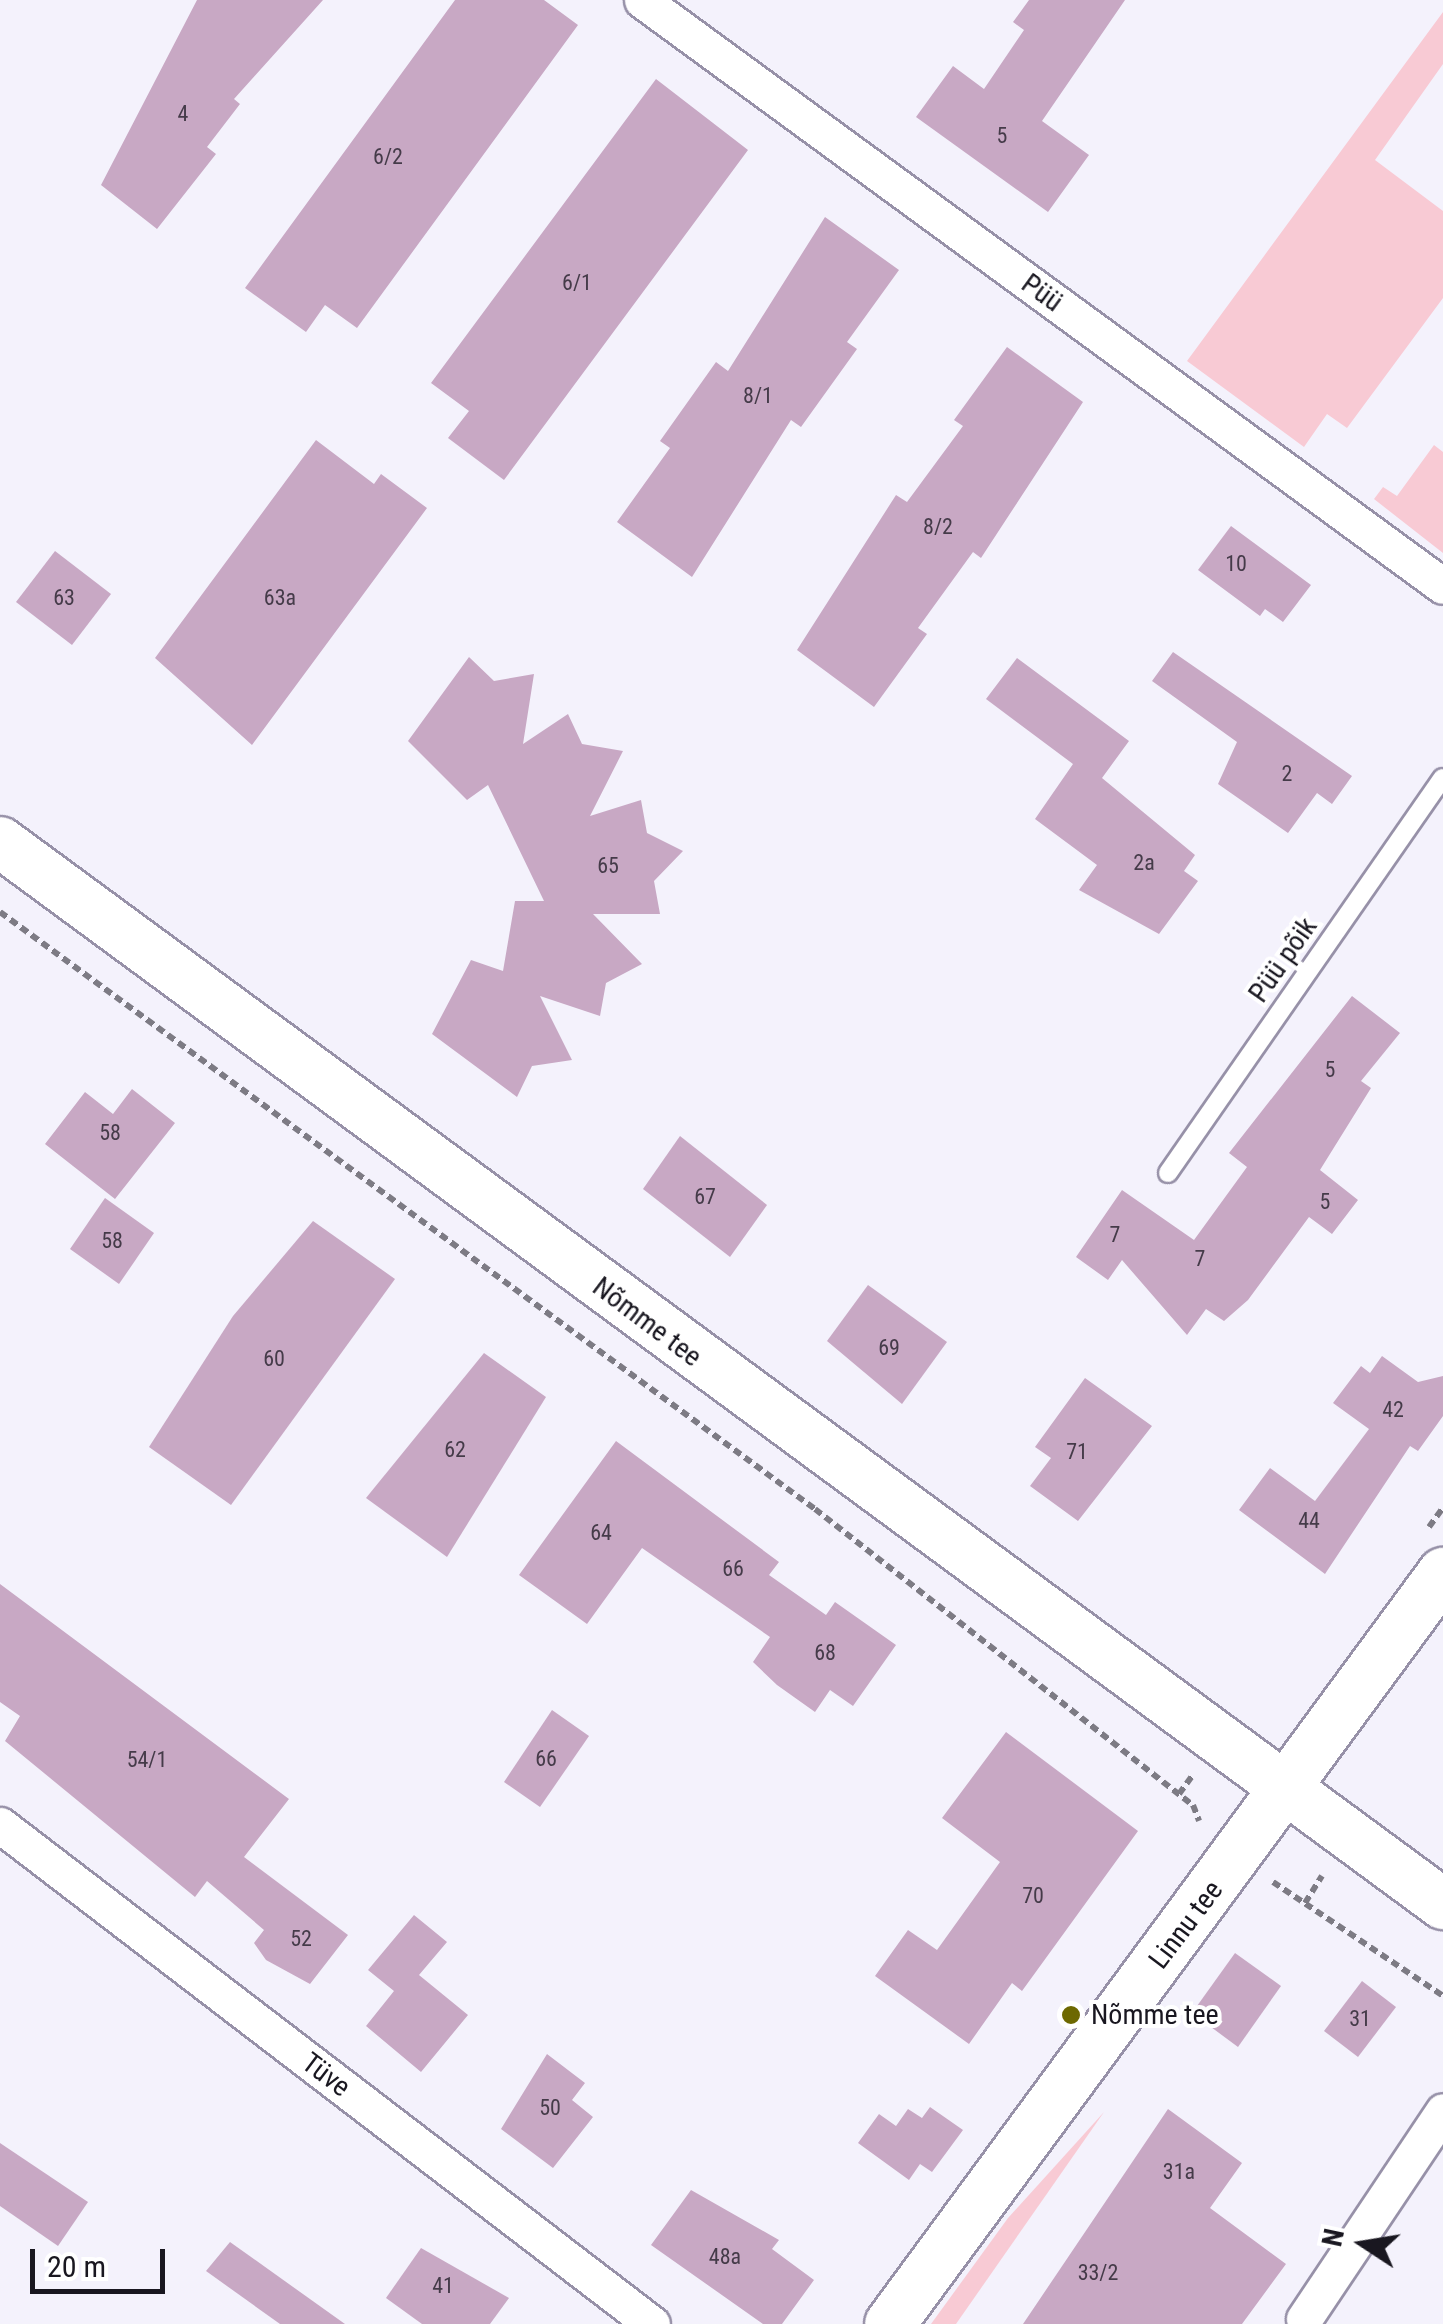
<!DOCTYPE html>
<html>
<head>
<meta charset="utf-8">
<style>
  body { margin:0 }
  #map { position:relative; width:1443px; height:2324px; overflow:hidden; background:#f4f2fc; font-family:"Roboto Condensed",sans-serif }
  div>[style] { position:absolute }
  .green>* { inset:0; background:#f8cad4 }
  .building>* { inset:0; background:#c8a8c4 }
  .path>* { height:6px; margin-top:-3px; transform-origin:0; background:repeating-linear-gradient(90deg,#7d7b84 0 8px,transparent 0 13px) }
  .roads { filter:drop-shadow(2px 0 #9791a8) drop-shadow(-2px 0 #9791a8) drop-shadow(0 2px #9791a8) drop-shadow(0 -2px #9791a8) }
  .lane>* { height:18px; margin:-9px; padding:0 9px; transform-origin:9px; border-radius:9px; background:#fff }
  .street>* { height:35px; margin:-17.5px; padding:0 17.5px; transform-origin:17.5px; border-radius:17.5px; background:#fff }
  .secondary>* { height:50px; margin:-25px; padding:0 25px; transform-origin:25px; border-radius:25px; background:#fff }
  .dots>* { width:28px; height:28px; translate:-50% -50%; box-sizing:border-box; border:5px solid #fff; border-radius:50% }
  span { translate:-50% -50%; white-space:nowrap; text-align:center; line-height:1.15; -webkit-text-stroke:8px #fff; paint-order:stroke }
  .number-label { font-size:22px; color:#453b49 }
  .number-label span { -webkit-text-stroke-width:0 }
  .street-label { font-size:28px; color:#191720 }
  .poi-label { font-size:28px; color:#191720 }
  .left { translate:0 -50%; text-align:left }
  .north { position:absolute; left:1313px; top:2194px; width:100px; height:100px; -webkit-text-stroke:8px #fff; paint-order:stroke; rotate:282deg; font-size:28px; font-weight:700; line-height:40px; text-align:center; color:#191720 }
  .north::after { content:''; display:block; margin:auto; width:35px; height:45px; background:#191720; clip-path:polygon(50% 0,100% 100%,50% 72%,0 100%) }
  .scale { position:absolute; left:30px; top:2249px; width:135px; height:45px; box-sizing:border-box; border:5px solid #191720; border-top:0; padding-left:12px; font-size:30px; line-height:35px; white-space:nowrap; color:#191720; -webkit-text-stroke:8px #fff; paint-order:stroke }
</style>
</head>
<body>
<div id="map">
  <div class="green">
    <div style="clip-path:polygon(1443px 12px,1443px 64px,1375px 160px,1443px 211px,1443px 298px,1347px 428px,1327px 414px,1304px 447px,1187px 361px)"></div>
    <div style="clip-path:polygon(1434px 445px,1443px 452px,1443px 553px,1374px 499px,1383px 487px,1397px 496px)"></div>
    <div style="clip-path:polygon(1104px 2112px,956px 2324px,931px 2324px,1008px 2218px)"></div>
  </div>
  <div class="building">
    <div style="clip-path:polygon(197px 0,323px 0,234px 99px,240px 104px,207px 147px,216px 154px,157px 229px,101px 185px)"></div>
    <div style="clip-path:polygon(455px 0,544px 0,578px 25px,357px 328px,325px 305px,306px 332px,245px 288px)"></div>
    <div style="clip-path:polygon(1029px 0,1125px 0,1042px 121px,1089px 155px,1048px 212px,916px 117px,953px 66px,984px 89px,1024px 30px,1013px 22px)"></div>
    <div style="clip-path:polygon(656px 79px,748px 150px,504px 480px,448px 438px,469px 411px,431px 383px)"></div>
    <div style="clip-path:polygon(825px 217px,899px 270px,847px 342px,857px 349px,801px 427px,791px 420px,692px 577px,617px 522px,670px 448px,660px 441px,716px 362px,728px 371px)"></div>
    <div style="clip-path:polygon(1007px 347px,1083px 402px,981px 558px,973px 552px,918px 628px,927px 634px,874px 707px,797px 650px,896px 495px,907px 502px,963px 426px,954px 420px)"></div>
    <div style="clip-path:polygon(316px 440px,374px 484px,381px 474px,427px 508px,252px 745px,155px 658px)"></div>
    <div style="clip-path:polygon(1231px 526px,1311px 585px,1283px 622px,1265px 609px,1260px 616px,1198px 570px)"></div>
    <div style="clip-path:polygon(55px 551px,111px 594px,72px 645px,16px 602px)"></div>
    <div style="clip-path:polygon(1173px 652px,1352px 776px,1332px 804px,1317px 793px,1288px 833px,1218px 784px,1237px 742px,1152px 681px)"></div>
    <div style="clip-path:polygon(469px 657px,494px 681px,534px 674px,523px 744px,568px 714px,582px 744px,623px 751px,590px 816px,641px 800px,647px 833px,683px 851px,654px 881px,660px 914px,593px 914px,642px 964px,606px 983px,600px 1016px,540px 996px,572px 1060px,532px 1066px,517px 1097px,432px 1034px,471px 960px,503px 971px,515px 901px,544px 901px,488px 785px,467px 800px,408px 741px)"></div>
    <div style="clip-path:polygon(1017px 658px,1129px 741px,1102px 778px,1195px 855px,1184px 871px,1198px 881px,1159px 934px,1079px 890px,1097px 865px,1035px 819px,1073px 764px,986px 699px)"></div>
    <div style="clip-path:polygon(1352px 996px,1400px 1033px,1361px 1081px,1371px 1088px,1320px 1170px,1358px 1200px,1332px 1234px,1309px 1217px,1248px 1300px,1224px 1321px,1206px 1309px,1187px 1335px,1122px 1260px,1108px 1280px,1076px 1257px,1122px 1190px,1194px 1240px,1247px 1167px,1229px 1153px)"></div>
    <div style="clip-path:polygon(132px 1089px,175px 1123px,115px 1199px,45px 1144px,85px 1092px,113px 1114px)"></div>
    <div style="clip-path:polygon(680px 1136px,767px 1205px,730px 1257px,643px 1189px)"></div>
    <div style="clip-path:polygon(105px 1198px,154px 1233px,119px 1284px,70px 1249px)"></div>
    <div style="clip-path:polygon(313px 1221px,395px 1279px,231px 1505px,149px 1447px,233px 1316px)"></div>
    <div style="clip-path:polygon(868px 1285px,947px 1342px,902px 1404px,827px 1341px)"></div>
    <div style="clip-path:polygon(484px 1353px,546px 1397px,447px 1557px,366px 1498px)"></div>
    <div style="clip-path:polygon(1382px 1356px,1418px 1382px,1443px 1376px,1443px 1416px,1418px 1451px,1410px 1446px,1325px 1574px,1239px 1510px,1270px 1468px,1315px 1501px,1369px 1429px,1333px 1403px,1361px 1366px,1370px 1373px)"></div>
    <div style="clip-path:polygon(1085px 1378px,1152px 1426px,1078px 1521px,1030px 1486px,1051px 1458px,1035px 1447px)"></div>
    <div style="clip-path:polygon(616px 1441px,779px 1562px,769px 1575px,826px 1615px,835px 1602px,896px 1645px,853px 1706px,830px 1690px,815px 1712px,777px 1685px,753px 1662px,770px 1637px,642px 1548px,587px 1624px,519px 1575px)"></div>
    <div style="clip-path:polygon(0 1584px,289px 1799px,244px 1857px,348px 1935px,310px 1984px,266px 1960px,254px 1943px,264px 1930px,207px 1881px,195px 1897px,5px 1741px,20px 1716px,0 1702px)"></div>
    <div style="clip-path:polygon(552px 1710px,589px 1736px,540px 1807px,504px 1782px)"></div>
    <div style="clip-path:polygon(1006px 1732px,1138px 1831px,1022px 1991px,1012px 1983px,969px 2044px,875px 1976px,908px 1930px,937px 1950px,1000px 1862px,942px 1818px)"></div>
    <div style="clip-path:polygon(414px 1915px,447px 1942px,419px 1975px,468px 2015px,421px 2072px,366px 2026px,394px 1991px,368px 1970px)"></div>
    <div style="clip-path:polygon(1235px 1953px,1281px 1986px,1238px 2047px,1192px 2013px)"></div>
    <div style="clip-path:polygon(1362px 1981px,1396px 2007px,1358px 2057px,1324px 2031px)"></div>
    <div style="clip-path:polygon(547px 2054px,585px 2083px,572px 2100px,593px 2117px,553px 2168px,501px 2129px)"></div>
    <div style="clip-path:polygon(930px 2107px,963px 2130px,932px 2172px,920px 2164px,909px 2180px,858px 2143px,879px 2114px,896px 2126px,908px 2109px,922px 2118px)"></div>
    <div style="clip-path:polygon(1168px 2109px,1242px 2163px,1210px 2208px,1286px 2264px,1242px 2324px,1023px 2324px)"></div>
    <div style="clip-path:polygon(0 2143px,88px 2202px,58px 2246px,0 2206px)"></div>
    <div style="clip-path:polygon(691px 2190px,779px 2240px,772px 2249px,814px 2280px,782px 2324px,763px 2324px,651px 2245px)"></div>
    <div style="clip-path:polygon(230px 2242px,345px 2324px,280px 2324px,206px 2271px)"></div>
    <div style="clip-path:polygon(421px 2248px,509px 2298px,490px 2324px,422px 2324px,386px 2298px)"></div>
  </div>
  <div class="path">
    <div style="left:0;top:912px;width:1010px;rotate:36.22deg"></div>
    <div style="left:815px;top:1509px;width:480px;rotate:38.1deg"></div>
    <div style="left:1193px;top:1805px;width:17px;rotate:69deg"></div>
    <div style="left:1429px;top:1527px;width:24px;rotate:-54deg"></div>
    <div style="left:1179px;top:1794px;width:24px;rotate:-54deg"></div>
    <div style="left:1273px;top:1882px;width:205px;rotate:33.8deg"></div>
    <div style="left:1305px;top:1903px;width:32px;rotate:-58deg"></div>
  </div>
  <div class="roads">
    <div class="lane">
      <div style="left:1168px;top:1173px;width:481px;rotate:-55.2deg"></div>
    </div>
    <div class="street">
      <div style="left:642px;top:0;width:992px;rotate:36.19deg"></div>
      <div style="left:0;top:1825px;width:821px;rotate:37.43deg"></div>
      <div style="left:1304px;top:2319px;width:250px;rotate:-56.2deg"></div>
    </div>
    <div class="secondary">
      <div style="left:0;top:842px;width:1792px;rotate:36.35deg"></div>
      <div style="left:890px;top:2324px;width:933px;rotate:-53.63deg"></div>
    </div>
  </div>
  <div class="dots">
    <div style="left:1071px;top:2015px;background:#6d6801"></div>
  </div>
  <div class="number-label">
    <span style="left:183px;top:114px">4</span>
    <span style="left:1002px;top:136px">5</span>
    <span style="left:388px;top:157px">6/2</span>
    <span style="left:577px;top:283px">6/1</span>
    <span style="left:758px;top:396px">8/1</span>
    <span style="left:938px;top:527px">8/2</span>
    <span style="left:1236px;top:564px">10</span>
    <span style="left:64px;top:598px">63</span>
    <span style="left:280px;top:598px">63a</span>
    <span style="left:1287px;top:774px">2</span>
    <span style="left:1144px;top:863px">2a</span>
    <span style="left:608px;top:866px">65</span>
    <span style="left:1330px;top:1070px">5</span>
    <span style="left:110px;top:1133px">58</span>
    <span style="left:705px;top:1197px">67</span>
    <span style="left:1325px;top:1202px">5</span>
    <span style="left:1115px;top:1235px">7</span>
    <span style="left:112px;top:1241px">58</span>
    <span style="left:1200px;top:1259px">7</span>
    <span style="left:889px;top:1348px">69</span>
    <span style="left:274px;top:1359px">60</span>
    <span style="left:1393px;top:1410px">42</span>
    <span style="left:455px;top:1450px">62</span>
    <span style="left:1077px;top:1452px">71</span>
    <span style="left:1309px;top:1521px">44</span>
    <span style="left:601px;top:1533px">64</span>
    <span style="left:733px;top:1569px">66</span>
    <span style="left:825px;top:1653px">68</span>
    <span style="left:546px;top:1759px">66</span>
    <span style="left:147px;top:1760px">54/1</span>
    <span style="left:1033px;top:1896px">70</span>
    <span style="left:301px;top:1939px">52</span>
    <span style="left:1360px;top:2019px">31</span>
    <span style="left:550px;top:2108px">50</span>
    <span style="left:1179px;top:2172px">31a</span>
    <span style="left:725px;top:2257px">48a</span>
    <span style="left:1098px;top:2273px">33/2</span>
    <span style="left:443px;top:2286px">41</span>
  </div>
  <div class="street-label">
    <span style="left:1042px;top:293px;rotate:36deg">Püü</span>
    <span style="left:1283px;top:960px;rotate:-55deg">Püü põik</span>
    <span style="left:647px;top:1322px;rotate:37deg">Nõmme tee</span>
    <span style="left:1186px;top:1925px;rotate:-53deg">Linnu tee</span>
    <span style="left:326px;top:2075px;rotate:37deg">Tüve</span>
  </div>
  <div class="poi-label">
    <span class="left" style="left:1091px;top:2015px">Nõmme tee</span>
  </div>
  <div class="north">N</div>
  <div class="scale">20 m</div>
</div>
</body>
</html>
